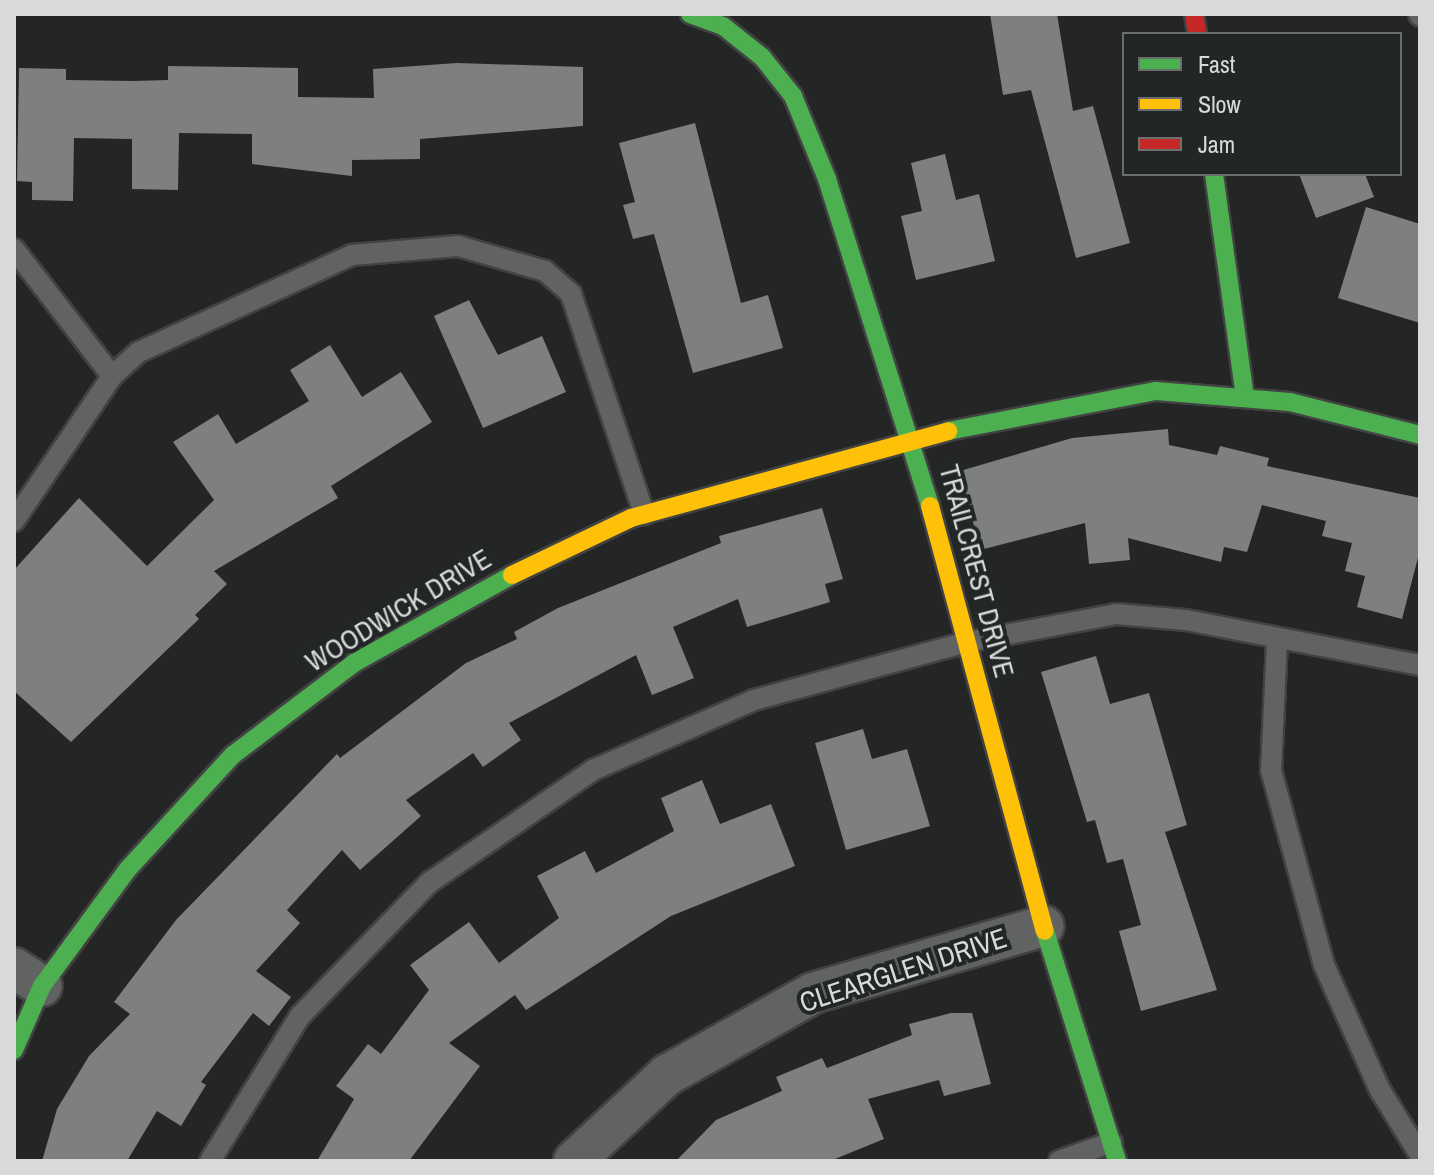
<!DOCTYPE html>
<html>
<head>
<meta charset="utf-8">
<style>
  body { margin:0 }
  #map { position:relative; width:1434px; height:1175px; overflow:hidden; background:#242525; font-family:"Archivo Narrow",sans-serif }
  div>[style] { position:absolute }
  .building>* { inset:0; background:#7e807f }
  .roads { filter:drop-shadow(2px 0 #424242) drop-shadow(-2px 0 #424242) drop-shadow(0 2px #424242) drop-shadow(0 -2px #424242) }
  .lane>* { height:20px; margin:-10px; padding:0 10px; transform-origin:10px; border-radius:10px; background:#616262 }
  .street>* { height:40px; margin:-20px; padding:0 20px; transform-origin:20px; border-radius:20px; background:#616262 }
  .fast>* { height:18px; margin:-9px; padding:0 9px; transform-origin:9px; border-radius:9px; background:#4caf50 }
  .slow>* { height:18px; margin:-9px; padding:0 9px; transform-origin:9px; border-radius:9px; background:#ffc107 }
  .jam>* { height:18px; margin:-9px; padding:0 9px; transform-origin:9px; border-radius:9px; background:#c62828 }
  span { translate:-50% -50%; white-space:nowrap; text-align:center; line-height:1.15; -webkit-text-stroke:8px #232626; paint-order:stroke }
  .street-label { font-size:28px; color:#d8d9d9 }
  .frame { position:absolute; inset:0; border:16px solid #d8d9d9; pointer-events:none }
  .legend { position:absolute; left:1122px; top:32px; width:280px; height:144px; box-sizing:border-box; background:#232626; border:2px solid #6b6e6e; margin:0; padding:10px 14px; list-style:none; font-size:24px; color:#d8d9d9 }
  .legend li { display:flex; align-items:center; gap:16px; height:40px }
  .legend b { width:40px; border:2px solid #6b6e6e }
</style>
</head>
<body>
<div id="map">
  <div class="building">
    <div style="clip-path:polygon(990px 14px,1057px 14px,1073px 111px,1093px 106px,1130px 243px,1076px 258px,1031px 90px,1003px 95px)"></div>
    <div style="clip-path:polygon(457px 63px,583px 67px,583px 126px,420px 139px,420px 159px,352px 160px,352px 176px,252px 164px,252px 134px,179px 133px,178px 190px,132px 189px,132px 139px,74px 138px,73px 201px,32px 200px,32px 182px,17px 181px,19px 68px,66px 69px,66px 80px,133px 81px,168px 80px,168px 66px,298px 68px,298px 97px,374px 98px,373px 69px)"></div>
    <div style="clip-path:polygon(695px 123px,741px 303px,768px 295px,783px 348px,693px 373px,654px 234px,633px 239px,623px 205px,635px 202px,619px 143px)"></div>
    <div style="clip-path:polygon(945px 154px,956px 200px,979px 194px,995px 261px,916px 280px,901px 216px,922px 211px,911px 163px)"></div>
    <div style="clip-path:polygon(1299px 174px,1365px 174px,1374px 197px,1316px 218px)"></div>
    <div style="clip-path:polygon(1366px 207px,1420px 224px,1420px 323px,1338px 298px)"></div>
    <div style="clip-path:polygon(469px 300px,498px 355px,542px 336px,566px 392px,483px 428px,434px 316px)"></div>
    <div style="clip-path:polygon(330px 345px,362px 397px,401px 372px,432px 422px,331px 486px,338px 498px,214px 571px,227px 584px,195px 615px,199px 619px,71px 742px,14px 691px,14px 570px,79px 498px,147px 566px,214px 500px,173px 442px,218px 414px,236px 444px,309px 401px,290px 370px)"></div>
    <div style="clip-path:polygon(1168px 429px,1169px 445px,1217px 455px,1220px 446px,1269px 458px,1267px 466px,1420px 498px,1420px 550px,1402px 619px,1357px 607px,1365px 576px,1345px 571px,1352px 543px,1322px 536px,1326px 521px,1262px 505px,1247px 552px,1224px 547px,1221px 562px,1128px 538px,1130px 560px,1089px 564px,1085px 523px,980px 550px,960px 471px,1072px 438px)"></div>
    <div style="clip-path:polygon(822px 508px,843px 579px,825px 584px,830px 602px,747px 627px,738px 599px,673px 627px,694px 678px,652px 695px,636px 655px,509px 723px,521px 740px,483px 767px,473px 753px,406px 800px,421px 816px,360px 870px,342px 850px,287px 910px,300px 923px,256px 971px,291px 997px,269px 1026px,253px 1013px,201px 1082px,206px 1085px,181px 1126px,157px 1111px,127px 1161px,42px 1161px,57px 1109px,89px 1056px,130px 1014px,114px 1002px,176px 920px,337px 754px,340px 758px,466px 663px,517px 639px,514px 632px,558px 608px,721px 543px,719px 536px)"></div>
    <div style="clip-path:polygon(1096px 656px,1110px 704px,1149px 693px,1187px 825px,1165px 832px,1217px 990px,1141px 1011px,1119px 931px,1141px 925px,1123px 859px,1107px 863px,1095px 820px,1087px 822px,1041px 672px)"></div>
    <div style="clip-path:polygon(863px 729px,872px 759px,907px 749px,930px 826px,846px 850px,815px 743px)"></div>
    <div style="clip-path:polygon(702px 780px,720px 824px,771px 804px,795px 866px,671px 916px,526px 1010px,515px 995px,449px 1043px,480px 1066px,409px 1161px,317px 1161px,354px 1099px,336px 1086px,368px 1044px,381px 1054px,429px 990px,410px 965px,469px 922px,499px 963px,559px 918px,537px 876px,585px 851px,596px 873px,674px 831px,661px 798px)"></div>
    <div style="clip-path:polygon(951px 1013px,972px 1013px,991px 1084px,944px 1096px,939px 1080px,868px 1099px,884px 1139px,830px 1161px,676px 1161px,716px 1120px,782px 1091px,776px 1077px,822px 1058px,827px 1068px,912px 1035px,909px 1024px)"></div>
  </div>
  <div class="roads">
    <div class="lane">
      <div style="left:1419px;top:14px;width:2px;rotate:63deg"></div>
      <div style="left:14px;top:249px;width:160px;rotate:52.3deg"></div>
      <div style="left:14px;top:521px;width:175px;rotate:-55.9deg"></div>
      <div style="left:112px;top:376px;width:36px;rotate:-42deg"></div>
      <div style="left:139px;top:352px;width:234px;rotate:-24.5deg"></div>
      <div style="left:352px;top:255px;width:106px;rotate:-4.9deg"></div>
      <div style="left:458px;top:246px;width:91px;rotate:16deg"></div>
      <div style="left:545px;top:271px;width:35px;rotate:41deg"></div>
      <div style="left:571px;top:294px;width:232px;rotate:71.6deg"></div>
      <div style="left:1277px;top:640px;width:130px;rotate:92.6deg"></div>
      <div style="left:1271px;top:770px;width:202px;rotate:74.8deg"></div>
      <div style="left:1324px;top:965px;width:137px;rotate:65.9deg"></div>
      <div style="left:1380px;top:1090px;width:76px;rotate:58.4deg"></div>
      <div style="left:210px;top:1161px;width:171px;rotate:-58.2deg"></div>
      <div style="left:300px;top:1016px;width:187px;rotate:-45.9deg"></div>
      <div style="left:430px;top:882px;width:198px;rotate:-34.5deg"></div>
      <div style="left:593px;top:770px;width:176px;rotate:-23.5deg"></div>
      <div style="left:754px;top:700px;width:221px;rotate:-15.2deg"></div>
      <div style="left:967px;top:642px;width:152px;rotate:-10.6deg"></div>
      <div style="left:1116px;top:614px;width:70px;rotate:4.9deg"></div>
      <div style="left:1186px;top:620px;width:238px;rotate:10.9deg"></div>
      <div style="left:1059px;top:1161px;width:56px;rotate:-19.7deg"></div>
    </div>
    <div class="street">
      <div style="left:14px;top:968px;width:33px;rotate:33deg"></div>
      <div style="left:574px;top:1161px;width:127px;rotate:-42.8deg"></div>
      <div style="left:667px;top:1075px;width:167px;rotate:-29.3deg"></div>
      <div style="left:813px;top:993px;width:240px;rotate:-16.2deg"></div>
    </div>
    <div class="fast">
      <div style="left:690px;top:14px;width:35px;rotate:20deg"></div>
      <div style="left:723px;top:26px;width:50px;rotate:38.5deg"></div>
      <div style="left:762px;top:57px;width:50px;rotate:51.5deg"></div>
      <div style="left:793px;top:96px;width:90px;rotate:67.7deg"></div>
      <div style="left:827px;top:179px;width:343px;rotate:72.5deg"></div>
      <div style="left:1214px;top:174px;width:226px;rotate:82.1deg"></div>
      <div style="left:948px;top:431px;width:212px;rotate:-10.9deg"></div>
      <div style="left:1156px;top:391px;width:134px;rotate:4.7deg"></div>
      <div style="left:1290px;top:402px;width:134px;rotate:14.2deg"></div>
      <div style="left:1045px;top:931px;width:241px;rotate:72.6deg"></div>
      <div style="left:14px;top:1050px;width:70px;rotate:-66.4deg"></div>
      <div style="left:42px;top:986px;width:145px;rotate:-53.7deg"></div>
      <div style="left:128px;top:869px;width:155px;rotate:-47.4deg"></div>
      <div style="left:233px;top:755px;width:152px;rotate:-37.2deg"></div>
      <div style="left:354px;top:663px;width:181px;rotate:-29.1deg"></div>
    </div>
    <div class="slow">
      <div style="left:930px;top:506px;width:440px;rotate:74.9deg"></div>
      <div style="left:512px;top:575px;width:132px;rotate:-25.6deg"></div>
      <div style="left:631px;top:518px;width:329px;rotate:-15.3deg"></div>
    </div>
    <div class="jam">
      <div style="left:1194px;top:14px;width:20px;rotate:81deg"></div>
    </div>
  </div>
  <div class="street-label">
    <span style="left:977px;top:571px;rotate:75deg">TRAILCREST DRIVE</span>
    <span style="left:398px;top:610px;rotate:-31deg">WOODWICK DRIVE</span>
    <span style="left:903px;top:970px;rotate:-18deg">CLEARGLEN DRIVE</span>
  </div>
  <div class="frame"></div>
  <ul class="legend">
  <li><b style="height:10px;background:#4caf50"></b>Fast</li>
  <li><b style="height:10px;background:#ffc107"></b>Slow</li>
  <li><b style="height:10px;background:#c62828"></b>Jam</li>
  </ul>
</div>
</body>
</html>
